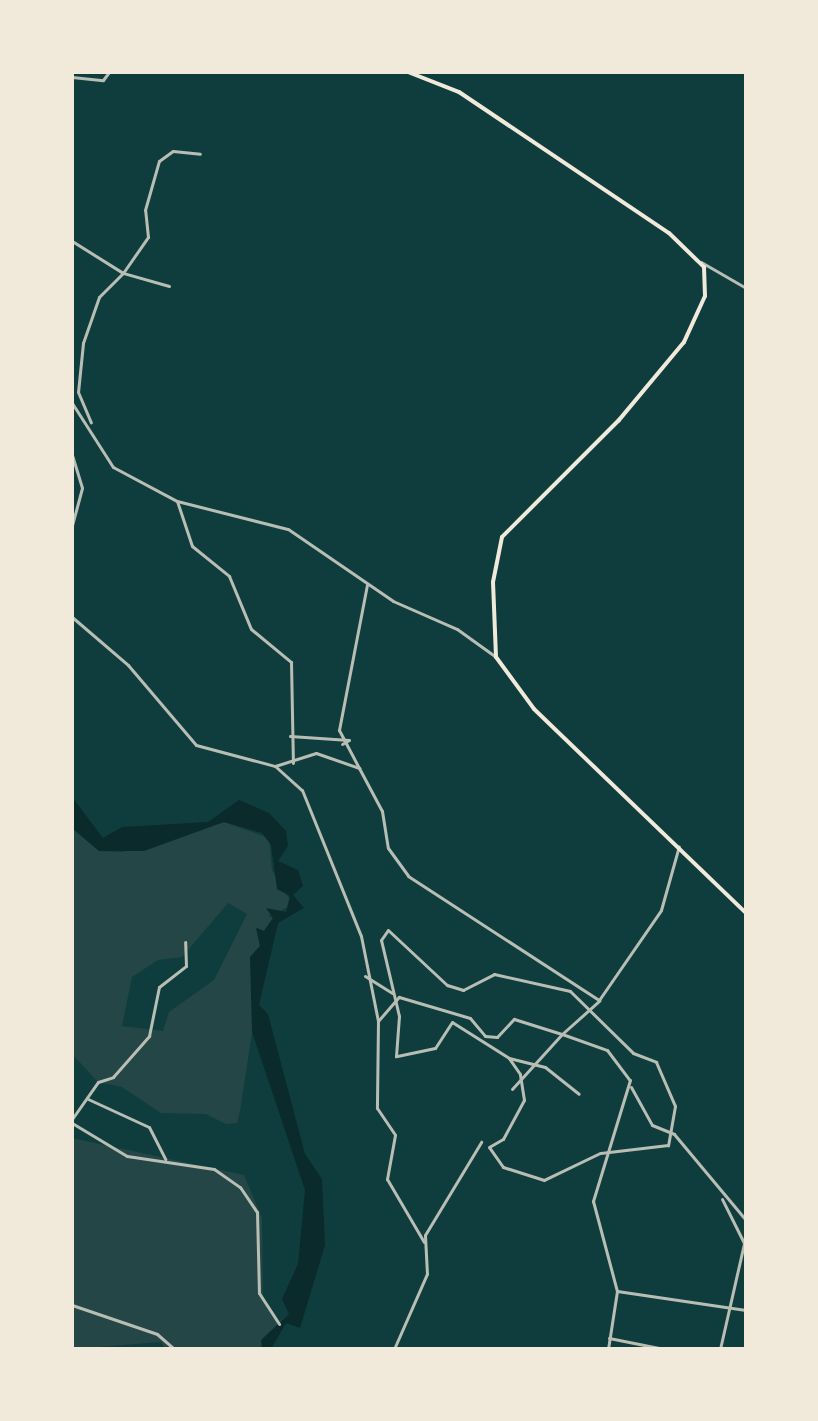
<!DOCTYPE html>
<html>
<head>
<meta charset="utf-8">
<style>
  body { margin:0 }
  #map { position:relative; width:818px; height:1421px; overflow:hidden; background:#0f3d3e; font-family:"Alegreya Sans",sans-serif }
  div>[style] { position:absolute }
  .green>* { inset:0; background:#244646 }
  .water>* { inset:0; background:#0a2a2b }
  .minor>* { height:3px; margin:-1.5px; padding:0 1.5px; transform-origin:1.5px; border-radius:1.5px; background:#b8beb3 }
  .secondary>* { height:4px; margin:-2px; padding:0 2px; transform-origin:2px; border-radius:2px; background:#f1e9da }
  span { translate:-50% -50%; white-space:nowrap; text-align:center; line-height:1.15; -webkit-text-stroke:6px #f1e9da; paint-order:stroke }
  .frame { position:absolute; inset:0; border:74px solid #f1e9da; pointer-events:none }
</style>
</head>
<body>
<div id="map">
  <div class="green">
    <div style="clip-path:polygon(evenodd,224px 822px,269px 838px,272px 870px,293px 905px,268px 916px,273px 918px,264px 931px,257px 928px,260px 946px,250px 957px,256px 1006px,240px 1111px,237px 1123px,226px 1124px,206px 1114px,161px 1113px,122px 1087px,98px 1082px,72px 1054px,72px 828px,99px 851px,123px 852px,224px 822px,228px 903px,247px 914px,214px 980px,169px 1012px,163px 1031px,122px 1026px,132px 977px,158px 960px,182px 957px,228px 903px)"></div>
    <div style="clip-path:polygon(72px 1138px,244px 1175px,262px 1218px,263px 1299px,279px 1322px,289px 1314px,262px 1349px,165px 1349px,161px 1342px,72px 1349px)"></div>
  </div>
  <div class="water">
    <div style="clip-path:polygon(72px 797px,103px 838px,122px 827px,208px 822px,239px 800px,269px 813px,286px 831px,288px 846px,278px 861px,298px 870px,303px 886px,293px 895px,304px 908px,278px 923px,259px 1005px,268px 1014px,305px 1154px,322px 1179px,325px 1245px,300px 1328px,286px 1323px,271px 1349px,262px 1349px,261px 1340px,289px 1314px,282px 1299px,298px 1264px,305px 1190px,252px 1032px,250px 957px,260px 946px,256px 928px,264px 931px,273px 918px,266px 908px,286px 912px,290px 896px,277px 889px,271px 845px,262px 833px,224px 822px,144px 851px,99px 851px,72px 828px)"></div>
  </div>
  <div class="minor">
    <div style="left:72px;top:77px;width:31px;rotate:6deg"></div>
    <div style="left:103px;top:80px;width:10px;rotate:-53deg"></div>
    <div style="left:72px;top:241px;width:60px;rotate:32.1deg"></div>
    <div style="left:123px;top:273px;width:34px;rotate:135deg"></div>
    <div style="left:99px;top:297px;width:49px;rotate:109.2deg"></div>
    <div style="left:83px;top:343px;width:49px;rotate:95.8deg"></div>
    <div style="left:78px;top:392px;width:33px;rotate:67deg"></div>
    <div style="left:701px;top:262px;width:52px;rotate:30deg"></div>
    <div style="left:169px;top:286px;width:48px;rotate:-164.2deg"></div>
    <div style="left:123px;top:273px;width:44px;rotate:-55.2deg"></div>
    <div style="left:148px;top:237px;width:27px;rotate:-96deg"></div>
    <div style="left:145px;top:210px;width:51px;rotate:-74.1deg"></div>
    <div style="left:159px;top:161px;width:17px;rotate:-36deg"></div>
    <div style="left:173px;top:151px;width:27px;rotate:6deg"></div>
    <div style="left:72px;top:403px;width:76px;rotate:57.4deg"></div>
    <div style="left:113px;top:467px;width:72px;rotate:28deg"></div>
    <div style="left:177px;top:501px;width:114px;rotate:14.2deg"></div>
    <div style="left:288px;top:529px;width:127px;rotate:34.4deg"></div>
    <div style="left:393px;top:601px;width:70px;rotate:23.6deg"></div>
    <div style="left:457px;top:629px;width:48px;rotate:35.7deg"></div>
    <div style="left:72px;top:455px;width:34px;rotate:73deg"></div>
    <div style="left:82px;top:488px;width:38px;rotate:105deg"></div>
    <div style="left:177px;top:501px;width:47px;rotate:71.6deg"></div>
    <div style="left:192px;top:546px;width:48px;rotate:39deg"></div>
    <div style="left:229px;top:576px;width:57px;rotate:67.5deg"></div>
    <div style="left:251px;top:629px;width:52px;rotate:39.5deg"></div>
    <div style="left:291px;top:662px;width:101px;rotate:88.9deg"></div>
    <div style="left:72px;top:617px;width:74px;rotate:40.6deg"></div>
    <div style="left:128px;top:665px;width:105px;rotate:49.6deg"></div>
    <div style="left:196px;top:745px;width:82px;rotate:14.9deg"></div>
    <div style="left:275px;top:766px;width:36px;rotate:42deg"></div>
    <div style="left:302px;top:790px;width:157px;rotate:68deg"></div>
    <div style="left:361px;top:936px;width:87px;rotate:78.7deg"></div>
    <div style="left:378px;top:1021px;width:87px;rotate:90.7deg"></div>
    <div style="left:377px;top:1108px;width:32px;rotate:56deg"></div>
    <div style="left:395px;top:1135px;width:45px;rotate:100.3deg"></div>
    <div style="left:387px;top:1179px;width:73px;rotate:59.6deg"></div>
    <div style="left:290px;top:736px;width:59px;rotate:3.9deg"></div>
    <div style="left:349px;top:740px;width:8px;rotate:150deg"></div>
    <div style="left:275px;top:766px;width:43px;rotate:-17.6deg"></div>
    <div style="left:316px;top:753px;width:46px;rotate:19.2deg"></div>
    <div style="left:359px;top:768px;width:49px;rotate:61.9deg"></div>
    <div style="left:382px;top:811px;width:37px;rotate:81deg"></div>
    <div style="left:388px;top:848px;width:34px;rotate:54deg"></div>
    <div style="left:408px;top:876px;width:228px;rotate:33deg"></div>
    <div style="left:599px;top:1000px;width:109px;rotate:-55.4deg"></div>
    <div style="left:661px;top:910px;width:66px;rotate:-74.3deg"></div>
    <div style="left:359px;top:768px;width:43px;rotate:-117.8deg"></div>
    <div style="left:339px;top:730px;width:148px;rotate:-79.1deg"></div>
    <div style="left:388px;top:930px;width:81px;rotate:43deg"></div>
    <div style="left:447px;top:985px;width:17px;rotate:17deg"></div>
    <div style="left:463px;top:990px;width:35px;rotate:-27deg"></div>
    <div style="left:494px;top:974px;width:78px;rotate:12.6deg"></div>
    <div style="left:570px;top:991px;width:88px;rotate:44.5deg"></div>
    <div style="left:633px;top:1053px;width:25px;rotate:21deg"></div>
    <div style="left:656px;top:1062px;width:48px;rotate:66.6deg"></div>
    <div style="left:675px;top:1106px;width:40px;rotate:100deg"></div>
    <div style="left:668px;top:1145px;width:68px;rotate:173.3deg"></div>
    <div style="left:600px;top:1153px;width:62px;rotate:154.3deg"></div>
    <div style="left:544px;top:1180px;width:43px;rotate:-162.4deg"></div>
    <div style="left:503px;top:1167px;width:24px;rotate:-125deg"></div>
    <div style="left:489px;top:1147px;width:16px;rotate:-30deg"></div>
    <div style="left:503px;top:1139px;width:44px;rotate:-61.7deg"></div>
    <div style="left:524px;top:1100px;width:26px;rotate:-99deg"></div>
    <div style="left:520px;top:1074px;width:19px;rotate:-125deg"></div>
    <div style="left:509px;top:1058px;width:67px;rotate:-147.7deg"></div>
    <div style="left:452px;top:1022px;width:31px;rotate:123deg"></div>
    <div style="left:435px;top:1048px;width:40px;rotate:168deg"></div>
    <div style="left:396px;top:1056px;width:40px;rotate:-85.7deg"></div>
    <div style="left:399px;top:1016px;width:78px;rotate:-103.3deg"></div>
    <div style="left:381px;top:940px;width:12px;rotate:-55deg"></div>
    <div style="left:365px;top:976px;width:32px;rotate:32deg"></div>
    <div style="left:378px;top:1021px;width:32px;rotate:-49deg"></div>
    <div style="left:399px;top:997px;width:74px;rotate:16.5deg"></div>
    <div style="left:470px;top:1018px;width:23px;rotate:50deg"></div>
    <div style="left:485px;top:1036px;width:12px;rotate:5deg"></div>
    <div style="left:497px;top:1037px;width:25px;rotate:-47deg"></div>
    <div style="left:514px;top:1019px;width:50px;rotate:17.4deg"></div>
    <div style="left:562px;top:1034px;width:50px;rotate:-41.7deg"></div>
    <div style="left:509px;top:1058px;width:37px;rotate:14deg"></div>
    <div style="left:545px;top:1067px;width:43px;rotate:38.5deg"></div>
    <div style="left:631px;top:1087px;width:43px;rotate:61.1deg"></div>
    <div style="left:652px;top:1125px;width:24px;rotate:22deg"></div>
    <div style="left:674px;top:1134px;width:112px;rotate:50.1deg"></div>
    <div style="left:512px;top:1089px;width:74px;rotate:-47.7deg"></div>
    <div style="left:562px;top:1034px;width:48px;rotate:19.6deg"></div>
    <div style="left:607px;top:1050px;width:38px;rotate:53deg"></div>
    <div style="left:630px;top:1080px;width:127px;rotate:107deg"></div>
    <div style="left:593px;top:1201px;width:93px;rotate:75.1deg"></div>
    <div style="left:617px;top:1291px;width:59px;rotate:98.8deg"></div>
    <div style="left:88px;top:1099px;width:67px;rotate:24.7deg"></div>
    <div style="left:149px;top:1127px;width:36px;rotate:63deg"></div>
    <div style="left:72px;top:1119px;width:45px;rotate:-54.9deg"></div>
    <div style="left:98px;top:1082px;width:16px;rotate:-18deg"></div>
    <div style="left:113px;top:1077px;width:55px;rotate:-48.7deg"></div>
    <div style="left:149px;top:1036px;width:50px;rotate:-78.5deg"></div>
    <div style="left:159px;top:987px;width:34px;rotate:-38deg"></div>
    <div style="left:186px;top:966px;width:24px;rotate:-92deg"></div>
    <div style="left:72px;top:1123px;width:64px;rotate:31deg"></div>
    <div style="left:127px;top:1156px;width:88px;rotate:8.5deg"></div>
    <div style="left:214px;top:1169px;width:32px;rotate:35deg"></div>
    <div style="left:240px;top:1187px;width:30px;rotate:56deg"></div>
    <div style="left:257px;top:1212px;width:81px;rotate:88.6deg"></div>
    <div style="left:259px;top:1293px;width:37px;rotate:57deg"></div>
    <div style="left:617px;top:1291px;width:130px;rotate:8.4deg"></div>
    <div style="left:72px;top:1305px;width:90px;rotate:18.8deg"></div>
    <div style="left:157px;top:1334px;width:23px;rotate:41deg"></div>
    <div style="left:609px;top:1338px;width:56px;rotate:11.3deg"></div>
    <div style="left:394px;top:1349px;width:82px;rotate:-66.3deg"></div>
    <div style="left:427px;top:1274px;width:39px;rotate:-93deg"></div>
    <div style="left:425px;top:1235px;width:109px;rotate:-58.9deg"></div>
    <div style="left:720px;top:1349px;width:109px;rotate:-77.2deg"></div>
    <div style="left:744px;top:1243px;width:49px;rotate:-116.6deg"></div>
  </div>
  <div class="secondary">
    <div style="left:408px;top:72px;width:55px;rotate:21.4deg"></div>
    <div style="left:459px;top:92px;width:253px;rotate:33.9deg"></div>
    <div style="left:669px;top:233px;width:49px;rotate:44.2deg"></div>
    <div style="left:704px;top:267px;width:29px;rotate:88deg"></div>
    <div style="left:705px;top:296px;width:51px;rotate:114.5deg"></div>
    <div style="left:684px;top:342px;width:102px;rotate:129.8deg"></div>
    <div style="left:619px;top:420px;width:165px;rotate:135deg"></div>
    <div style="left:502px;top:537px;width:46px;rotate:101.3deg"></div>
    <div style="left:493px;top:582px;width:75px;rotate:87.7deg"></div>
    <div style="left:496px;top:657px;width:64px;rotate:53.8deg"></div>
    <div style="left:534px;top:709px;width:294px;rotate:43.9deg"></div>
  </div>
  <div class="frame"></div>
</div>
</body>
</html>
